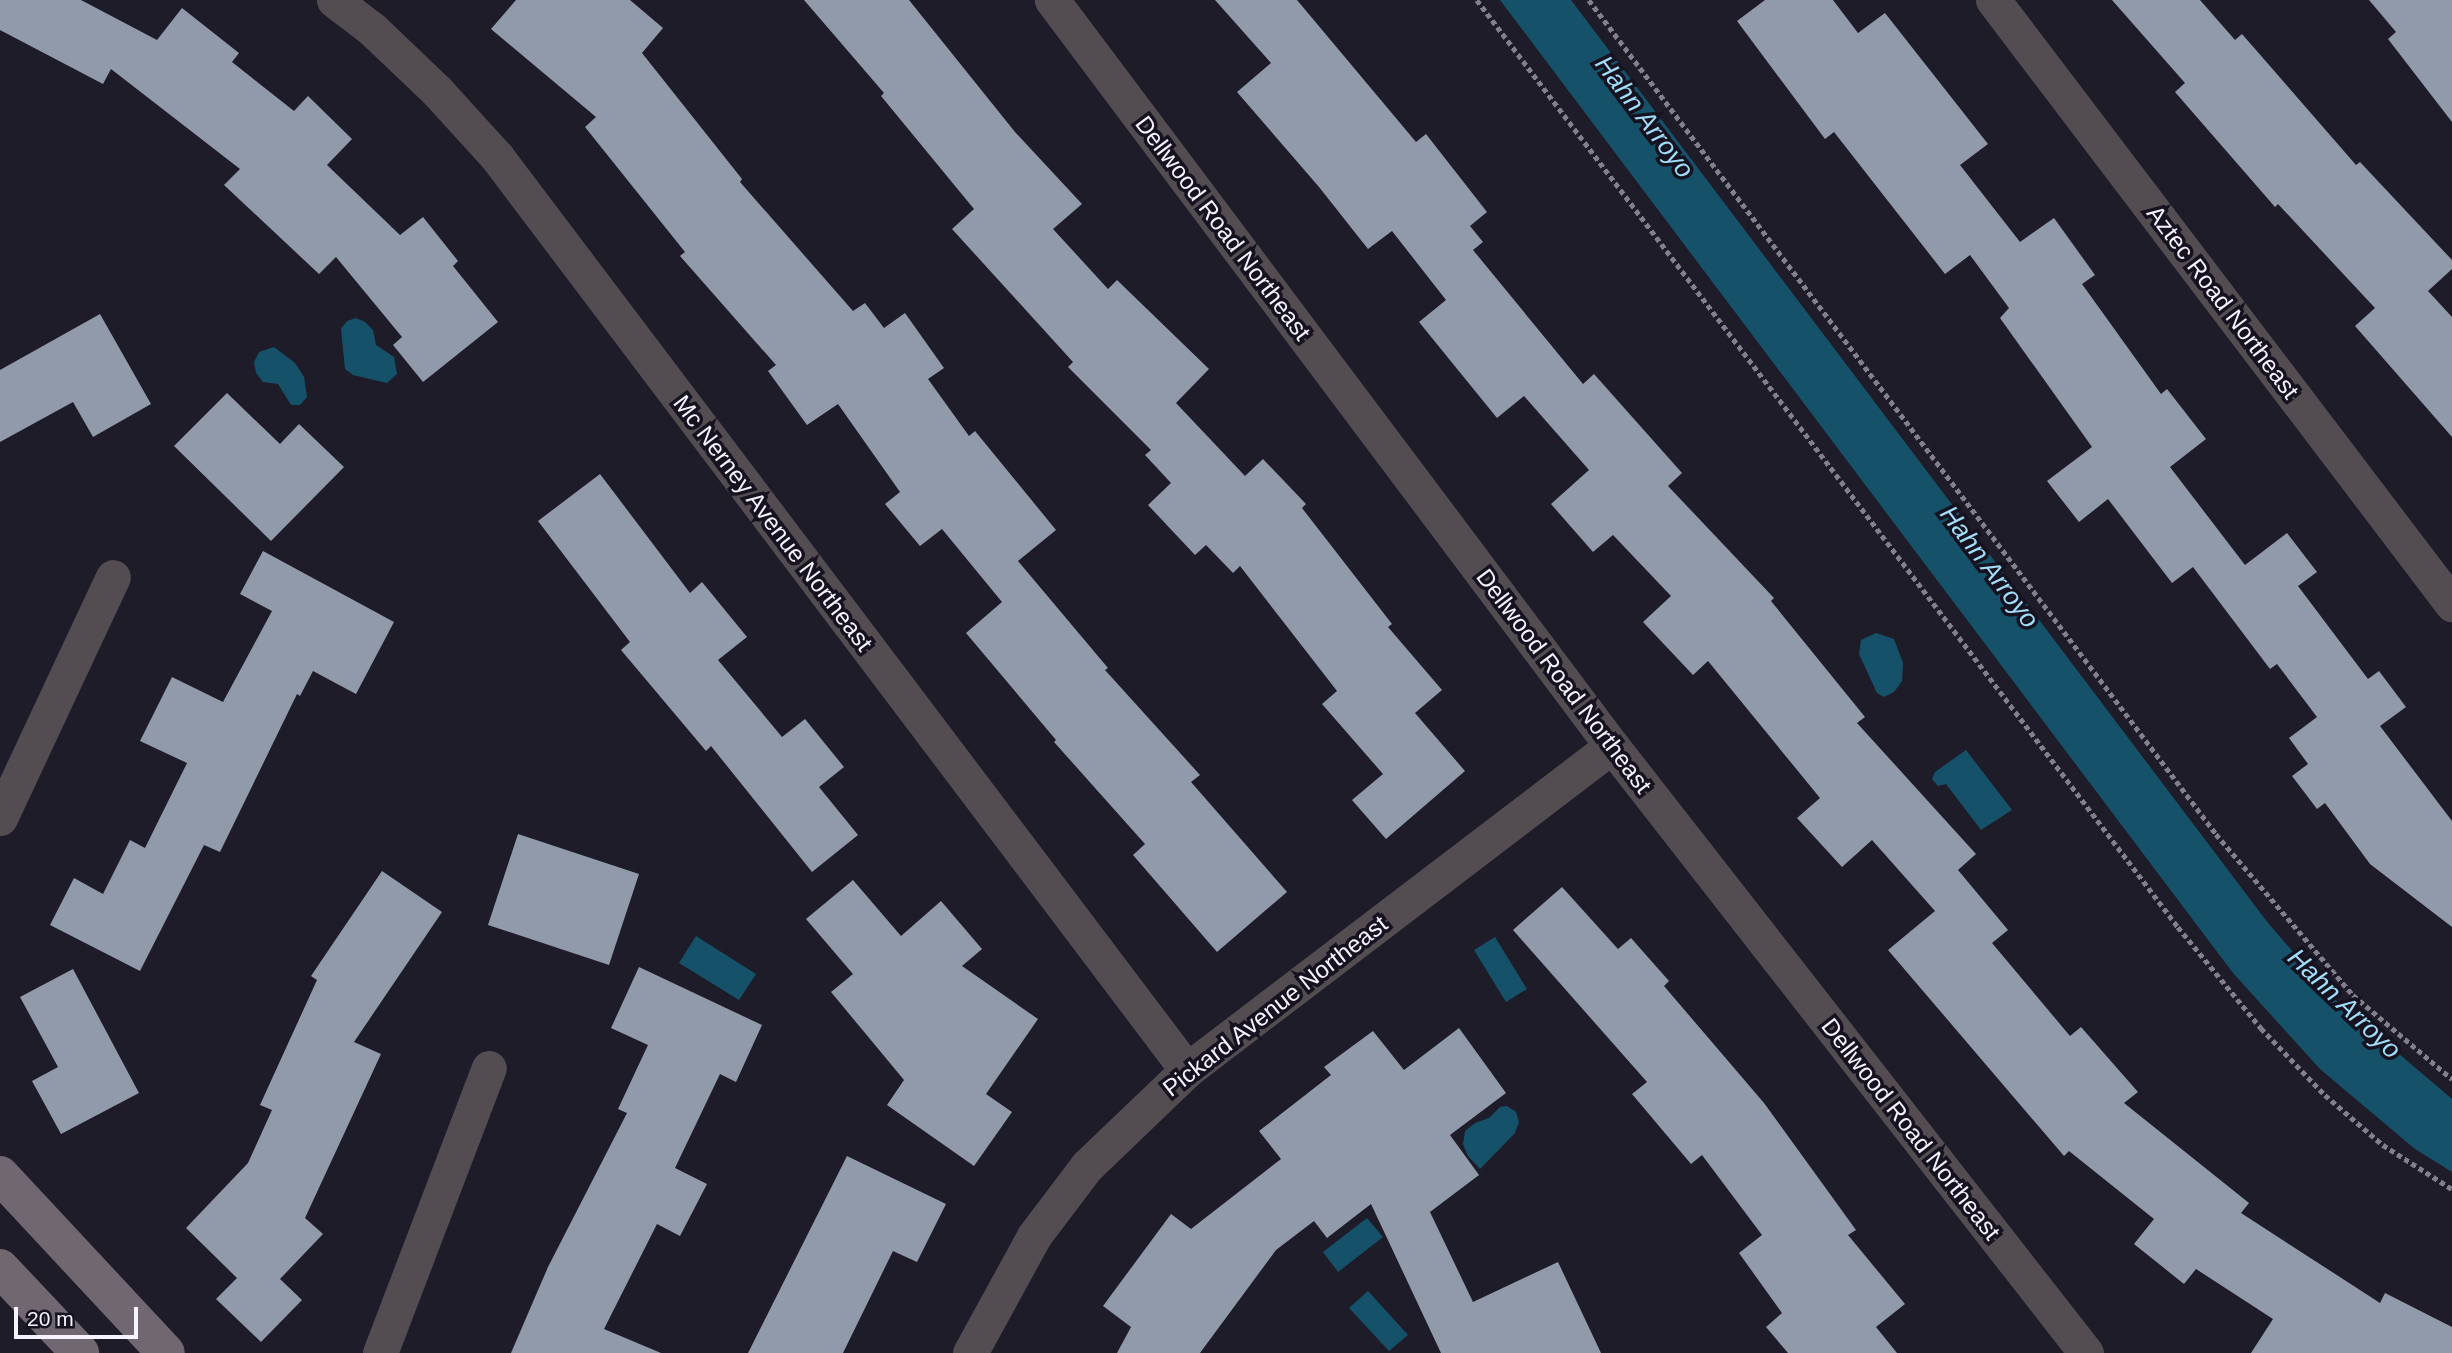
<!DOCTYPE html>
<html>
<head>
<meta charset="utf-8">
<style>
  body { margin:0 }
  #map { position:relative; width:2452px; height:1353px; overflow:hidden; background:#1f1c2a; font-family:Arial,sans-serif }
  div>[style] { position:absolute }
  .water>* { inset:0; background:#155269 }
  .building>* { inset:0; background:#909aab }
  .path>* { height:4.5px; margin-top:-2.25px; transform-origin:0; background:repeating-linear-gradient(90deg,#83808d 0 5px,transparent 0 8.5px) }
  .street>* { height:35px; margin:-17.5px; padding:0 17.5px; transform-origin:17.5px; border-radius:17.5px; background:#534d52 }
  .secondary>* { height:38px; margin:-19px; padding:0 19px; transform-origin:19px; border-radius:19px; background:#716770 }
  span { translate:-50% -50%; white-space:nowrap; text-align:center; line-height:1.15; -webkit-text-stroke:7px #161220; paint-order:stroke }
  .street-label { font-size:24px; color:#f5f3fd }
  .water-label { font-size:26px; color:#a1ddf8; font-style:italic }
  .scale { position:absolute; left:14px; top:1307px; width:124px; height:32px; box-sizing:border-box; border:4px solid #f5f3fd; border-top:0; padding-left:9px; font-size:21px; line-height:24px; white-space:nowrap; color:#f5f3fd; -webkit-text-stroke:5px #161220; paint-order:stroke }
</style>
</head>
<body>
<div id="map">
  <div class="water">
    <div style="clip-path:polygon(1500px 0,1571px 0,2268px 923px,2331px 996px,2452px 1099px,2452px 1172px,2415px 1149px,2320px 1069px,2233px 973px)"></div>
    <div style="clip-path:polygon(356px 318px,365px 322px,373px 330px,376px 345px,394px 357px,397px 374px,387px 383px,353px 375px,345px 369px,341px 329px,347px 321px)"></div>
    <div style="clip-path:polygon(274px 347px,295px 363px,304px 377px,307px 397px,300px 405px,291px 405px,278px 384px,263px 382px,256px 373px,254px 362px,259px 352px)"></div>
    <div style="clip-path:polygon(1876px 633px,1894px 639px,1903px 663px,1902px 681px,1894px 692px,1884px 697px,1877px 693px,1859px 654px,1861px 640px)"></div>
    <div style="clip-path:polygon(1966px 750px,2012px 810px,1981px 830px,1946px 784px,1938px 786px,1932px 779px,1935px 772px)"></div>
    <div style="clip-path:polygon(696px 936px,756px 974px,739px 1000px,679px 963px)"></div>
    <div style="clip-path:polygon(1495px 937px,1527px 989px,1506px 1002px,1474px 950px)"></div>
    <div style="clip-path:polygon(1507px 1106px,1516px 1112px,1519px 1122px,1515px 1133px,1480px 1169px,1468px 1156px,1463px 1144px,1465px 1131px,1475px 1123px,1489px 1118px,1500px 1107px)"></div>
    <div style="clip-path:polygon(1367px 1218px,1383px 1237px,1338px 1272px,1323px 1252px)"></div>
    <div style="clip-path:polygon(1368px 1291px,1408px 1335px,1389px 1351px,1349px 1308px)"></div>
  </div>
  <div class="building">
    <div style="clip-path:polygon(0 0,81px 0,157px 40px,182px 8px,239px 53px,232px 62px,294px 111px,308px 96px,352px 139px,327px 165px,400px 235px,423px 217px,458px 261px,453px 266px,498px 322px,423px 382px,393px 345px,402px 337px,336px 257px,319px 274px,224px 185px,240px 169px,111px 69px,103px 84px,0 30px)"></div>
    <div style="clip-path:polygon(516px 0,630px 0,663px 28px,642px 53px,742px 179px,740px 182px,853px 311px,865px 303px,884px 328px,905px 313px,944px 368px,928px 379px,969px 436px,975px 431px,1056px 530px,1018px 561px,1108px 668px,1105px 670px,1200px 775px,1191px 782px,1287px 892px,1217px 952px,1133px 855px,1145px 844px,1054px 742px,1056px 740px,966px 633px,1002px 602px,942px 529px,920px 546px,885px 504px,900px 492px,838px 404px,807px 425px,768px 371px,776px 365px,680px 256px,685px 252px,585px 127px,596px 117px,491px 29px)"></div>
    <div style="clip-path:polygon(804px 0,909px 0,1015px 132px,1082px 204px,1053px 229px,1108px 289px,1117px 280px,1209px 369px,1176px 403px,1245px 476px,1263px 459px,1306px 504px,1302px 508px,1392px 624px,1388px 627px,1442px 690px,1415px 713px,1465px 771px,1386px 839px,1352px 800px,1383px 774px,1322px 704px,1337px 691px,1240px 566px,1233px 573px,1206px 545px,1195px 555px,1148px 505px,1171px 483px,1145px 455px,1151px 450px,1068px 367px,1073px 362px,952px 229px,974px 209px,881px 96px,884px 93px)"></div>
    <div style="clip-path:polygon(1215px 0,1297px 0,1416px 142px,1426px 134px,1487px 212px,1470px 226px,1483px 242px,1473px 250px,1583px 384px,1594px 374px,1682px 473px,1668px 486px,1774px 598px,1771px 601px,1865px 717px,1857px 723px,1976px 854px,1958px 870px,2008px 930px,1992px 943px,2070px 1036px,2081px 1027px,2138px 1092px,2124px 1103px,2249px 1203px,2241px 1213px,2380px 1303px,2385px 1293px,2452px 1327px,2452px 1353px,2251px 1353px,2273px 1319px,2196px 1269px,2184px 1284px,2134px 1244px,2154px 1219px,2069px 1151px,2064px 1156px,1888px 950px,1935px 911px,1872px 840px,1842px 867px,1797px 818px,1820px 798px,1708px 661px,1693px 675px,1643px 622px,1671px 596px,1613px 535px,1593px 552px,1551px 504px,1589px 470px,1524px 396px,1497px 418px,1419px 322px,1446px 300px,1392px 231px,1368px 249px,1319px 187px,1237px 92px,1271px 63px)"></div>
    <div style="clip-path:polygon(1765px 0,1833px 0,1858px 33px,1885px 13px,1988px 144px,1960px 165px,2020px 242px,2054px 218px,2095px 275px,2082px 284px,2161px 394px,2167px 389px,2206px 439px,2170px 467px,2245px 565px,2287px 533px,2317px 572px,2298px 586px,2368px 679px,2379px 671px,2406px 707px,2380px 726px,2452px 821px,2452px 927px,2370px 864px,2325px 803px,2317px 809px,2292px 776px,2308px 764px,2289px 738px,2317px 717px,2277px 664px,2270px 669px,2193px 567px,2172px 583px,2108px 499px,2079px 522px,2047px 481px,2092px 447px,2000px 318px,2009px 308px,1970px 255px,1945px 274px,1834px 132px,1825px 139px,1737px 21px)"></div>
    <div style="clip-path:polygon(2112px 0,2200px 0,2235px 40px,2242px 34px,2356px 165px,2360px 162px,2452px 260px,2452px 269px,2428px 291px,2452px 317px,2452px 437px,2355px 326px,2375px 308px,2278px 204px,2275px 207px,2175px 92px,2185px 83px)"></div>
    <div style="clip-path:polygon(2369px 0,2452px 0,2452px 122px,2388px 39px,2396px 32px)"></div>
    <div style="clip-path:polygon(100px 314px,151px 404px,93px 437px,73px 402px,0 442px,0 370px)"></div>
    <div style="clip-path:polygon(227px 393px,280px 444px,299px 424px,344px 467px,271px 541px,174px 446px)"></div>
    <div style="clip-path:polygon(600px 474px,690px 593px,702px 582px,747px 637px,718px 660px,782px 737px,805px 719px,844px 767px,819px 787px,858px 835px,812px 872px,711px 746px,706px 751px,621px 650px,630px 642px,538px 521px)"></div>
    <div style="clip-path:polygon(263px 551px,394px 622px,356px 694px,313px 671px,300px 696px,297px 694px,220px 852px,204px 845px,140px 971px,50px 925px,74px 878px,103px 894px,130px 840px,145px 848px,187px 763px,140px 741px,172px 677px,223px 702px,272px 611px,240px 594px)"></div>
    <div style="clip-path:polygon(518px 834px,639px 874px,609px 965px,488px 925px)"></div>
    <div style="clip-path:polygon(382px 871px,442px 912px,354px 1042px,381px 1054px,305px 1218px,323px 1234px,280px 1279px,302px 1300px,261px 1342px,216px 1299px,237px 1278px,186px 1228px,248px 1163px,272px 1110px,260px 1105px,317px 980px,311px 976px)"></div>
    <div style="clip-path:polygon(853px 880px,901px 936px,941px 901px,982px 949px,962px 966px,1038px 1019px,986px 1094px,1012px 1112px,974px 1166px,887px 1105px,904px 1080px,831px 992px,853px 974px,806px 919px)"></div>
    <div style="clip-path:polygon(1562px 887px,1618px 949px,1631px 938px,1669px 981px,1664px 986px,1764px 1103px,1856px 1230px,1848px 1235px,1905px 1304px,1876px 1327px,1897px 1353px,1788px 1353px,1766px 1327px,1782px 1313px,1739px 1253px,1762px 1235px,1702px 1155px,1691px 1164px,1632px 1094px,1647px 1082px,1513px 930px)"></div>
    <div style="clip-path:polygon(639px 967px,762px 1025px,736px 1082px,720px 1074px,675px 1168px,707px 1184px,680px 1236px,657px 1224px,604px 1329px,661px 1353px,511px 1353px,548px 1267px,627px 1113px,618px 1109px,648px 1045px,611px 1028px)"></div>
    <div style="clip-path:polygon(73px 969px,139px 1093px,61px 1134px,32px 1081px,58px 1067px,20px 997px)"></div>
    <div style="clip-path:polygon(1459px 1028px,1506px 1093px,1450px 1135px,1479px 1175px,1430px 1212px,1473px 1302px,1558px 1262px,1601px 1353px,1441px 1353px,1371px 1204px,1327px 1238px,1314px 1221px,1276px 1250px,1200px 1353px,1117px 1353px,1131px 1327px,1103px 1306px,1171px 1214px,1191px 1229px,1281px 1159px,1259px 1131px,1331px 1075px,1324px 1067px,1373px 1031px,1404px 1070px)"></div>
    <div style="clip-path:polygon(847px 1156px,946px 1204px,917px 1262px,893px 1251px,843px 1353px,748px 1353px)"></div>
  </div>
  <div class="path">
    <div style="left:1477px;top:0;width:1162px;rotate:52.9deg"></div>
    <div style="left:2178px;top:927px;width:131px;rotate:50.6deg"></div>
    <div style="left:2261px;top:1028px;width:93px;rotate:46.3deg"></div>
    <div style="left:2325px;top:1095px;width:77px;rotate:40.8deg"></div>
    <div style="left:2383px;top:1145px;width:82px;rotate:32.5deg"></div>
    <div style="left:1589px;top:0;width:1043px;rotate:53.06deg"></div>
    <div style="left:2216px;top:834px;width:211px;rotate:49.6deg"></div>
    <div style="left:2353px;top:995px;width:130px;rotate:40.3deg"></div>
  </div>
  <div class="street">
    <div style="left:334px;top:0;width:48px;rotate:37.3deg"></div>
    <div style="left:372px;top:29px;width:90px;rotate:43.6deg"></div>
    <div style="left:437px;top:91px;width:89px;rotate:47.7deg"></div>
    <div style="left:497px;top:157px;width:1144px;rotate:52.92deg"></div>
    <div style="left:1052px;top:0;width:933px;rotate:53.11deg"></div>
    <div style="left:1612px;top:746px;width:770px;rotate:52.01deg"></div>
    <div style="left:1993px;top:0;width:759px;rotate:52.77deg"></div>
    <div style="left:0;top:818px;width:266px;rotate:-64.9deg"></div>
    <div style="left:380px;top:1353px;width:305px;rotate:-69.1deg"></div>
    <div style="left:970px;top:1353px;width:133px;rotate:-61.3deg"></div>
    <div style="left:1034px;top:1236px;width:88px;rotate:-52.9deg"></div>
    <div style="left:1087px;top:1166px;width:139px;rotate:-43.8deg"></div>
    <div style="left:1187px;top:1070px;width:534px;rotate:-37.32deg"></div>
  </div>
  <div class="secondary">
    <div style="left:0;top:1175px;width:243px;rotate:47deg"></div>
    <div style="left:0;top:1268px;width:117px;rotate:46.7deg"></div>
  </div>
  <div class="street-label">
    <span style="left:1223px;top:228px;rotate:53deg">Dellwood Road Northeast</span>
    <span style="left:2223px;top:302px;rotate:53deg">Aztec Road Northeast</span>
    <span style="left:773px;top:523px;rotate:53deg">Mc Nerney Avenue Northeast</span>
    <span style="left:1564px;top:681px;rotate:53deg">Dellwood Road Northeast</span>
    <span style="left:1275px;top:1006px;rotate:-38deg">Pickard Avenue Northeast</span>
    <span style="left:1911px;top:1129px;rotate:52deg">Dellwood Road Northeast</span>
  </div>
  <div class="water-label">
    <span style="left:1644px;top:117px;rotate:53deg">Hahn Arroyo</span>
    <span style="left:1989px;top:567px;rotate:53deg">Hahn Arroyo</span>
    <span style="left:2344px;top:1004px;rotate:44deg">Hahn Arroyo</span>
  </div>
  <div class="scale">20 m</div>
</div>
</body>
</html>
